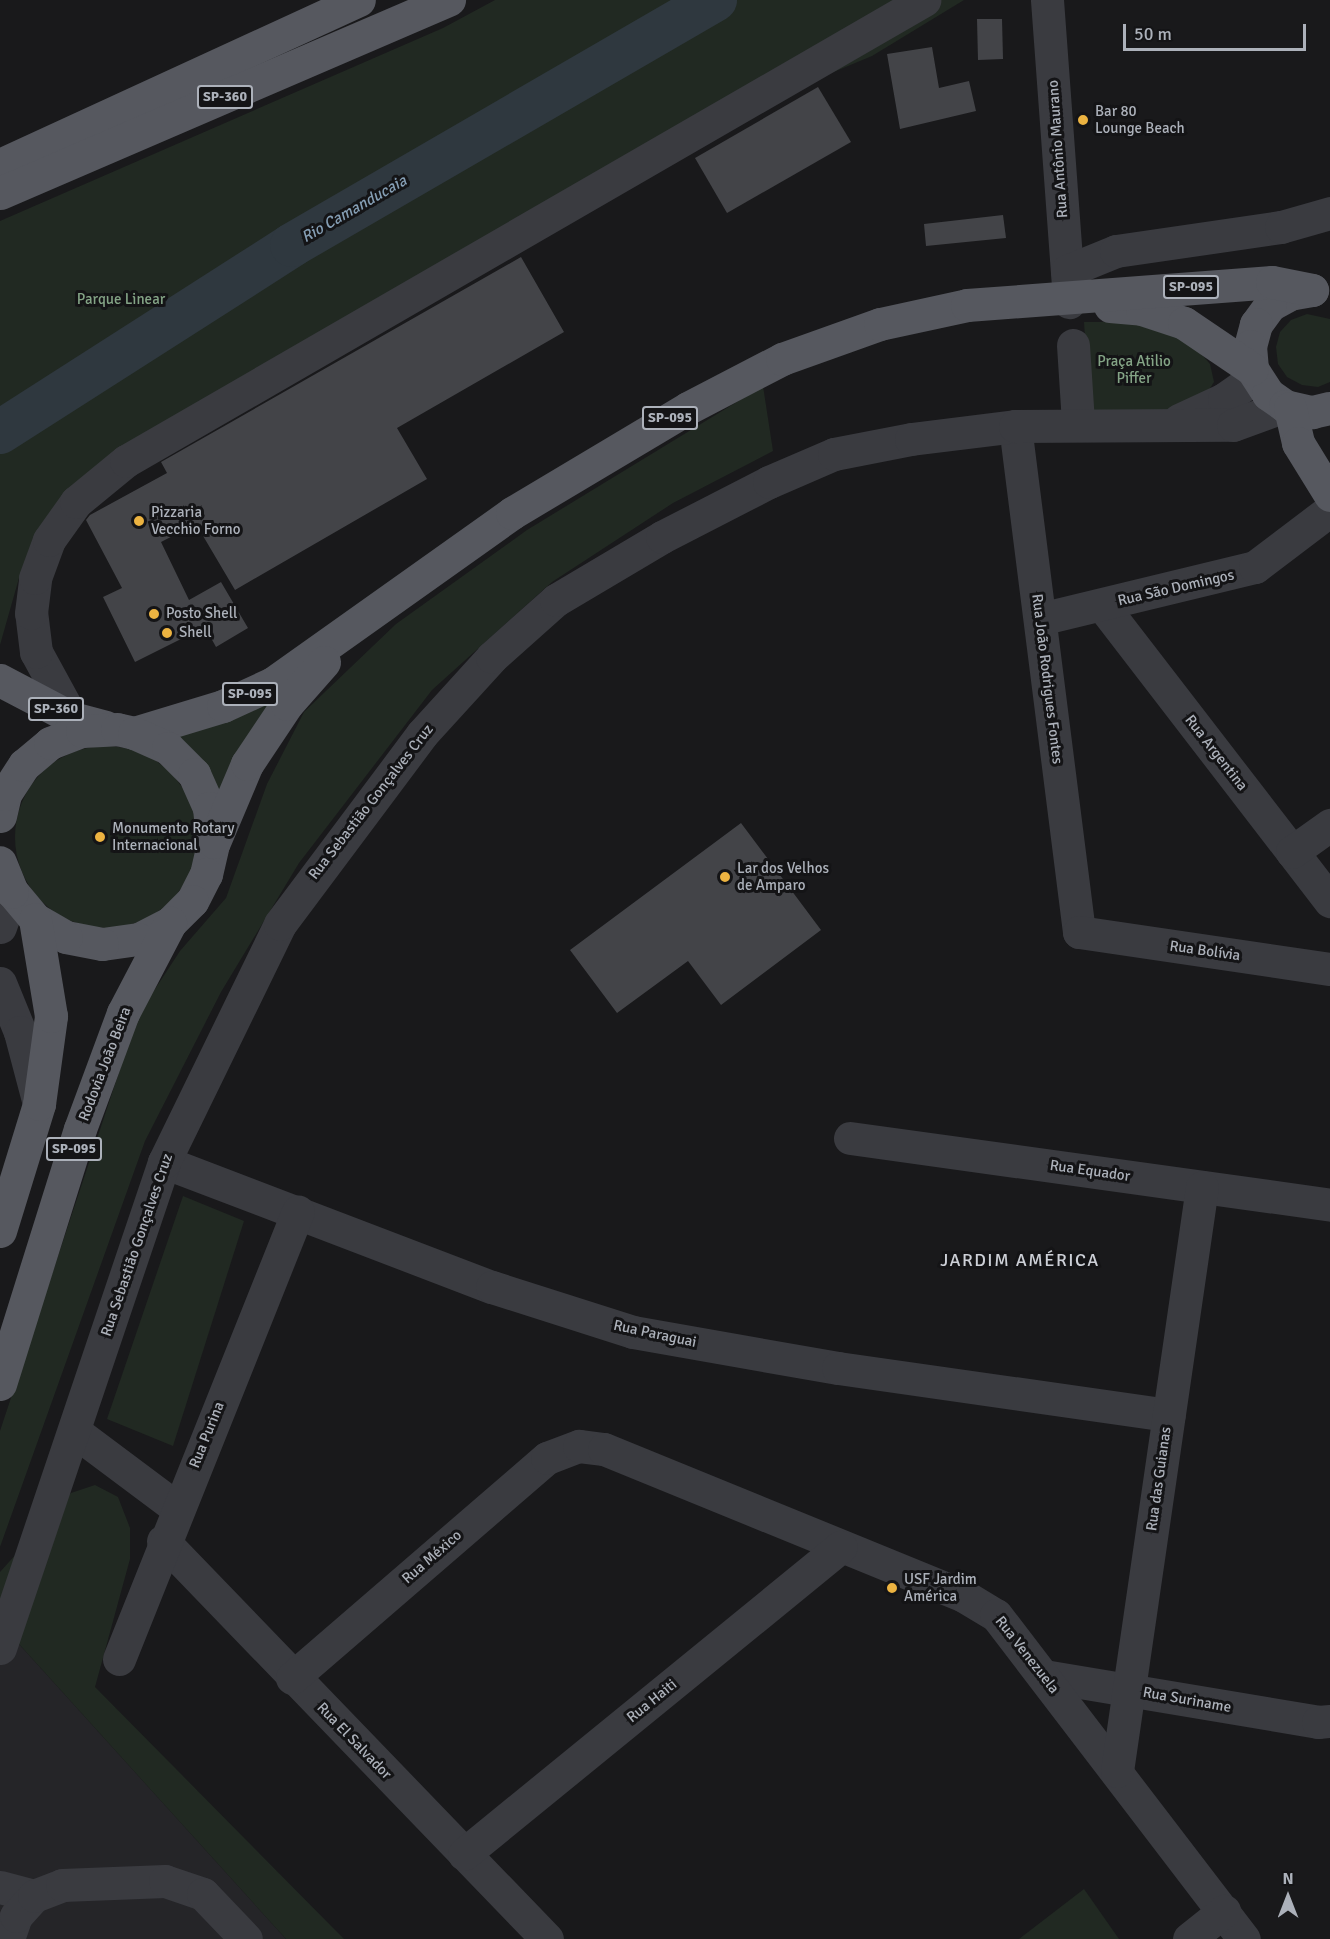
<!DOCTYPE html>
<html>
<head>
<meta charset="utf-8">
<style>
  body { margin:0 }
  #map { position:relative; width:1330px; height:1939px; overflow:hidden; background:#19191b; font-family:Signika,sans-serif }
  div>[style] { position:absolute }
  .built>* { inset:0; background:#252528 }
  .green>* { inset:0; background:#212922 }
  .round { border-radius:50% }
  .river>* { height:44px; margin:-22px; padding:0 22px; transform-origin:22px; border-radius:22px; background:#2f383f }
  .building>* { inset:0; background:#434448 }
  .minor>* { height:33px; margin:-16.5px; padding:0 16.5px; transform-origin:16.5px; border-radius:16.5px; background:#3a3b40 }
  .major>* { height:33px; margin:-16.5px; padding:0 16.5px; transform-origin:16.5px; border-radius:16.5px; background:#56585f }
  .dots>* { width:16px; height:16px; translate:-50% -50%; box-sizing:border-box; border:3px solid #141416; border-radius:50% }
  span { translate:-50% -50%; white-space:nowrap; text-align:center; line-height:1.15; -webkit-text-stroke:6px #141416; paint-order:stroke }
  .shield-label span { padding:2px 4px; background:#141416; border:2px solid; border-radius:4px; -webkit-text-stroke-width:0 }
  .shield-label { font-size:14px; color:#acb1ba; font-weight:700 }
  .poi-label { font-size:15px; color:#acb1ba }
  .left { translate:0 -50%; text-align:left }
  .street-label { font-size:15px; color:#acb1ba }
  .park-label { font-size:15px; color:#84a486 }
  .water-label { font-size:16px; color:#859eb4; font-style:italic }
  .quarter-label { font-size:18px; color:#cdd0d7; letter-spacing:1.5px }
  .north { position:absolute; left:1258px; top:1867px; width:60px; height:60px; -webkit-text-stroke:4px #141416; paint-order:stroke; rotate:0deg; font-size:16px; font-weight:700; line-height:24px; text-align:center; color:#acb1ba }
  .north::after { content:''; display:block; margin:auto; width:21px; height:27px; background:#acb1ba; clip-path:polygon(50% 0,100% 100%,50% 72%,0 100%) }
  .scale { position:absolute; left:1123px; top:24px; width:183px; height:27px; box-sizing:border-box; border:3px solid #acb1ba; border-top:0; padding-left:8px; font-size:18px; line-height:21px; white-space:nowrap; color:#acb1ba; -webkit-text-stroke:4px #141416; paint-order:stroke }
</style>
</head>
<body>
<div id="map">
  <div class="built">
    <div style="clip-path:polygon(0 1623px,286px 1939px,0 1939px)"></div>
  </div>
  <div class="green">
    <div style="clip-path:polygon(495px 0,964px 0,872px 56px,812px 81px,93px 492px,19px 578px,0 645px,0 221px,443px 28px)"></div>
    <div style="clip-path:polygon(1307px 314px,1330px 319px,1330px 382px,1318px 387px,1302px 385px,1287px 377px,1278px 364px,1276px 347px,1280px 332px,1291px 320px)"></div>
    <div style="clip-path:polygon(1084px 322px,1127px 322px,1164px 332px,1193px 344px,1210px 364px,1214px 382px,1205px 396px,1170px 415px,1090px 413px)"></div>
    <div style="clip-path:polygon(763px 386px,773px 451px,673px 503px,552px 582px,432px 690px,299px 863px,221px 992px,145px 1141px,0 1547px,0 1431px,138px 1015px,180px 951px,226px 898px,267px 784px,304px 712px,396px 624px,527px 530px)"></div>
    <div style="clip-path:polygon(310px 667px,221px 799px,168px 738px)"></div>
    <div class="round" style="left:15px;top:746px;width:182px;height:182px"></div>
    <div style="clip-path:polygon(183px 1196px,244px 1221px,173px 1446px,107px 1419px)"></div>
    <div style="clip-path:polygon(95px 1485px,118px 1497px,130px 1528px,130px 1559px,95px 1687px,344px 1939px,286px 1939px,0 1623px,0 1572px,71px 1493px)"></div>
    <div style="clip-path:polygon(1084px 1889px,1119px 1939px,1019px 1939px)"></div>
  </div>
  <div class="river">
    <div style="left:0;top:432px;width:347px;rotate:-32.6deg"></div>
    <div style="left:292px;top:245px;width:489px;rotate:-30.1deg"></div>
  </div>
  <div class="building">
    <div style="clip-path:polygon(977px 19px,1002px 19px,1003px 59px,978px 60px)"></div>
    <div style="clip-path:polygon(932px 47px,939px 88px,969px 81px,976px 111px,900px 129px,887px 54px)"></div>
    <div style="clip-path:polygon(818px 87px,851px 142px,727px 213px,695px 158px)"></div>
    <div style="clip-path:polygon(1003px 215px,1006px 238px,926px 246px,924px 224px)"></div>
    <div style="clip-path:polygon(521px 257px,564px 332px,397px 428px,427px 479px,235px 590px,196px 524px,161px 542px,189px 600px,221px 582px,248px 628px,216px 647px,205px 627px,135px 662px,103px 597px,122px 588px,86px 520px,90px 515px,167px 473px,161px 462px)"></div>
    <div style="clip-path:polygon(741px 823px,821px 930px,721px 1005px,688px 961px,617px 1013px,570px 950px)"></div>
  </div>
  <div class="minor">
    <div style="left:1047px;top:0;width:303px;rotate:85.8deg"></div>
    <div style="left:1067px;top:271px;width:53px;rotate:-22.2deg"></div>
    <div style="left:1116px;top:251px;width:167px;rotate:-8.3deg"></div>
    <div style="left:1281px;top:227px;width:51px;rotate:-15.9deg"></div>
    <div style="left:1073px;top:345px;width:78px;rotate:86.3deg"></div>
    <div style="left:1179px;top:420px;width:50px;rotate:-25deg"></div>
    <div style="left:1224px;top:399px;width:38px;rotate:-35deg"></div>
    <div style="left:1015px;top:426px;width:510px;rotate:82.79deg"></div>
    <div style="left:1079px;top:932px;width:254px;rotate:8.4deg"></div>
    <div style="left:1102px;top:605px;width:374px;rotate:52.4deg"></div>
    <div style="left:1040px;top:619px;width:221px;rotate:-13.6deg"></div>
    <div style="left:1255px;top:567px;width:94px;rotate:-37.2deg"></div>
    <div style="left:72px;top:718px;width:75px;rotate:-118.6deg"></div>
    <div style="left:36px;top:652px;width:39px;rotate:-97deg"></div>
    <div style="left:31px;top:613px;width:35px;rotate:-83deg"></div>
    <div style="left:35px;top:578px;width:40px;rotate:-69.8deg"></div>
    <div style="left:49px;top:540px;width:47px;rotate:-54.6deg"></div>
    <div style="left:76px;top:502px;width:65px;rotate:-39.4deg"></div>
    <div style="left:126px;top:461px;width:922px;rotate:-30.01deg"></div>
    <div style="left:1292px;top:852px;width:47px;rotate:-35.4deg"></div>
    <div style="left:0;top:927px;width:37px;rotate:-71deg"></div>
    <div style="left:0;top:983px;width:53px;rotate:67.8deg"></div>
    <div style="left:20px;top:1032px;width:74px;rotate:75.2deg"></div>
    <div style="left:850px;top:1138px;width:485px;rotate:7.9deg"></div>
    <div style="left:164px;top:1162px;width:351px;rotate:20.9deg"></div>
    <div style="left:492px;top:1287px;width:148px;rotate:17.7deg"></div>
    <div style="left:633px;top:1332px;width:208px;rotate:10deg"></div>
    <div style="left:838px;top:1368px;width:334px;rotate:8.1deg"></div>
    <div style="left:74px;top:1431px;width:129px;rotate:36.8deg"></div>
    <div style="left:163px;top:1541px;width:553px;rotate:46.03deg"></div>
    <div style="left:0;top:1648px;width:513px;rotate:-71.35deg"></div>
    <div style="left:164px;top:1162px;width:265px;rotate:-64deg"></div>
    <div style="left:280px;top:924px;width:237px;rotate:-53.2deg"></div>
    <div style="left:422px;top:734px;width:104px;rotate:-47.7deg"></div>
    <div style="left:492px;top:657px;width:86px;rotate:-41.7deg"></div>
    <div style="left:556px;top:600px;width:123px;rotate:-30.7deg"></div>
    <div style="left:662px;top:537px;width:120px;rotate:-27.2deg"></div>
    <div style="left:769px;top:482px;width:71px;rotate:-23.3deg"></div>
    <div style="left:834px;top:454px;width:78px;rotate:-11deg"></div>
    <div style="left:911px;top:439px;width:105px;rotate:-7.1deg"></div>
    <div style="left:1015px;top:426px;width:218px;rotate:-0.3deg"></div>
    <div style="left:1233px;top:425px;width:55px;rotate:-20.1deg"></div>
    <div style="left:119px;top:1659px;width:482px;rotate:-68.2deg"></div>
    <div style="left:1044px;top:1676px;width:278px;rotate:9.5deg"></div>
    <div style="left:1318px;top:1722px;width:12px;rotate:-5deg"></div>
    <div style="left:292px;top:1678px;width:337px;rotate:-40.8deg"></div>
    <div style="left:547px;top:1458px;width:34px;rotate:-21deg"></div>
    <div style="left:579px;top:1446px;width:25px;rotate:7deg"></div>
    <div style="left:604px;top:1449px;width:389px;rotate:22.2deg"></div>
    <div style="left:964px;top:1596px;width:37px;rotate:31deg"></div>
    <div style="left:996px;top:1615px;width:408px;rotate:52.6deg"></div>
    <div style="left:1117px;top:1771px;width:590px;rotate:-81.72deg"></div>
    <div style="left:464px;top:1854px;width:486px;rotate:-39.2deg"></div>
    <div style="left:0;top:1887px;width:35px;rotate:15deg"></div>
    <div style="left:8px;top:1939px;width:24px;rotate:-71deg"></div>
    <div style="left:16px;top:1916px;width:27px;rotate:-48deg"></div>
    <div style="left:34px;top:1896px;width:30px;rotate:-21deg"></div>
    <div style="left:62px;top:1885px;width:103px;rotate:-2.2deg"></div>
    <div style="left:165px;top:1881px;width:40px;rotate:18.9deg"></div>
    <div style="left:203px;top:1894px;width:62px;rotate:46.3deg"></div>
    <div style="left:1189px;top:1939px;width:45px;rotate:-38.7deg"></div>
  </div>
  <div class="major">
    <div style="left:0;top:165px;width:395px;rotate:-24.7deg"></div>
    <div style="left:0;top:193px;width:489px;rotate:-23.3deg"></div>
    <div style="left:1312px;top:290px;width:22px;rotate:170deg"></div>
    <div style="left:1290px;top:294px;width:23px;rotate:151deg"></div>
    <div style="left:1270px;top:305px;width:24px;rotate:126deg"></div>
    <div style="left:1256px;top:324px;width:23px;rotate:105deg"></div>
    <div style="left:1250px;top:346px;width:23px;rotate:85deg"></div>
    <div style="left:1252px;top:369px;width:30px;rotate:57deg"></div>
    <div style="left:1268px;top:394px;width:21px;rotate:35deg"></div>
    <div style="left:1285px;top:406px;width:28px;rotate:13deg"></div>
    <div style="left:1312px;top:412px;width:18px;rotate:-13deg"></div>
    <div style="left:1110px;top:306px;width:32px;rotate:5deg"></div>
    <div style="left:1142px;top:309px;width:44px;rotate:18.4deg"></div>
    <div style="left:1184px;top:323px;width:82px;rotate:34.1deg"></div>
    <div style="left:1290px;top:408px;width:36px;rotate:77deg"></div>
    <div style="left:1298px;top:443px;width:61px;rotate:58.4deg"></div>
    <div style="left:0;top:680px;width:81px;rotate:27.8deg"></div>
    <div style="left:72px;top:718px;width:35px;rotate:15deg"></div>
    <div style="left:134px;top:733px;width:93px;rotate:-16.9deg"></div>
    <div style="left:223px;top:706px;width:55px;rotate:-24.7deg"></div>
    <div style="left:273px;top:683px;width:293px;rotate:-35.4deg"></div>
    <div style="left:512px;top:513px;width:205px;rotate:-30.8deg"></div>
    <div style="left:688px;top:408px;width:106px;rotate:-27.5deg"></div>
    <div style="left:782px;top:359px;width:104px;rotate:-19.7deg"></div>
    <div style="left:880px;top:324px;width:89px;rotate:-12.3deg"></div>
    <div style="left:967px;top:305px;width:306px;rotate:-4.3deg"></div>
    <div style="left:1272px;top:282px;width:41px;rotate:11.3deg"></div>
    <div style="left:0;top:816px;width:23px;rotate:-77deg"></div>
    <div style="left:5px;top:794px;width:35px;rotate:-57deg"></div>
    <div style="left:24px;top:765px;width:34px;rotate:-40deg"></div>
    <div style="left:50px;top:743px;width:34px;rotate:-21deg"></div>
    <div style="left:82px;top:731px;width:35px;rotate:-3deg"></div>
    <div style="left:117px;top:729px;width:17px;rotate:13deg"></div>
    <div style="left:134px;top:733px;width:37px;rotate:24deg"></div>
    <div style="left:168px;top:748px;width:37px;rotate:45deg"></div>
    <div style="left:194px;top:774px;width:37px;rotate:66deg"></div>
    <div style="left:209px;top:808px;width:36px;rotate:84deg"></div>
    <div style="left:213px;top:844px;width:31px;rotate:103deg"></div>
    <div style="left:206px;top:874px;width:30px;rotate:117deg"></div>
    <div style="left:192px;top:901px;width:31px;rotate:135deg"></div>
    <div style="left:170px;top:923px;width:36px;rotate:153deg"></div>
    <div style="left:138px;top:939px;width:36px;rotate:172deg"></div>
    <div style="left:102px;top:944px;width:37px;rotate:-169deg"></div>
    <div style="left:66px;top:937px;width:36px;rotate:-150deg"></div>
    <div style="left:35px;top:919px;width:35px;rotate:-130deg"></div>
    <div style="left:12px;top:892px;width:32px;rotate:-112deg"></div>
    <div style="left:214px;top:842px;width:85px;rotate:-67.1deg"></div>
    <div style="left:247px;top:764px;width:72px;rotate:-56.3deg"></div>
    <div style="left:287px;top:704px;width:56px;rotate:-48.6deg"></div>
    <div style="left:0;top:1231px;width:133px;rotate:-72.9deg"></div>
    <div style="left:39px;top:1104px;width:89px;rotate:-82.2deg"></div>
    <div style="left:51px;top:1016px;width:98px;rotate:-99.4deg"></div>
    <div style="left:0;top:1384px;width:267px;rotate:-72.6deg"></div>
    <div style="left:80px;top:1129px;width:124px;rotate:-69.7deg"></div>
    <div style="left:123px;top:1013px;width:102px;rotate:-62.4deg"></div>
  </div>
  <div class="dots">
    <div style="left:1083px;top:120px;background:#ecb341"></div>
    <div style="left:139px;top:521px;background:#ecb341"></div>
    <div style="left:154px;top:614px;background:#ecb341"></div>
    <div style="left:167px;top:633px;background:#ecb341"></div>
    <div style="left:100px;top:837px;background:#ecb341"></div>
    <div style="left:725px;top:877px;background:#ecb341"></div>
    <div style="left:892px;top:1588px;background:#ecb341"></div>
  </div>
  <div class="shield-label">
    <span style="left:225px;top:97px">SP-360</span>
    <span style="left:1191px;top:287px">SP-095</span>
    <span style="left:670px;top:418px">SP-095</span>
    <span style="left:250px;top:694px">SP-095</span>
    <span style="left:56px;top:709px">SP-360</span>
    <span style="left:74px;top:1149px">SP-095</span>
  </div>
  <div class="poi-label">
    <span class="left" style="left:1095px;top:120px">Bar 80<br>Lounge Beach</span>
    <span class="left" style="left:151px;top:521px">Pizzaria<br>Vecchio Forno</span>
    <span class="left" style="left:166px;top:614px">Posto Shell</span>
    <span class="left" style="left:179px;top:633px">Shell</span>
    <span class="left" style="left:112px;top:837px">Monumento Rotary<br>Internacional</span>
    <span class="left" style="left:737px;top:877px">Lar dos Velhos<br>de Amparo</span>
    <span class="left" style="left:904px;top:1588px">USF Jardim<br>América</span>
  </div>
  <div class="street-label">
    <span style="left:1058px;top:149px;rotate:-94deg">Rua Antônio Maurano</span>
    <span style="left:1176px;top:588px;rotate:-13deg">Rua São Domingos</span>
    <span style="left:1047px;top:679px;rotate:83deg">Rua João Rodrigues Fontes</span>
    <span style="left:1216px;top:753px;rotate:52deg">Rua Argentina</span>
    <span style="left:371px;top:802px;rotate:-52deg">Rua Sebastião Gonçalves Cruz</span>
    <span style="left:1205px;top:951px;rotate:8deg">Rua Bolívia</span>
    <span style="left:105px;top:1064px;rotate:-69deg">Rodovia João Beira</span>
    <span style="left:1090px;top:1171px;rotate:8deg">Rua Equador</span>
    <span style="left:137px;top:1245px;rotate:-71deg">Rua Sebastião Gonçalves Cruz</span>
    <span style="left:655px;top:1334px;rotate:12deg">Rua Paraguai</span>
    <span style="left:207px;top:1435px;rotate:-68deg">Rua Purina</span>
    <span style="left:1159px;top:1479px;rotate:-82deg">Rua das Guianas</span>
    <span style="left:432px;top:1557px;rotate:-41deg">Rua México</span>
    <span style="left:1027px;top:1655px;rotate:52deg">Rua Venezuela</span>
    <span style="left:1187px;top:1700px;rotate:10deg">Rua Suriname</span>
    <span style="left:652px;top:1701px;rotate:-39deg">Rua Haiti</span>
    <span style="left:354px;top:1741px;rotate:46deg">Rua El Salvador</span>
  </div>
  <div class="park-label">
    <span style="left:121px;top:300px">Parque Linear</span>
    <span style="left:1134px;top:370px">Praça Atilio<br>Piffer</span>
  </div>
  <div class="water-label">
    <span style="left:354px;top:209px;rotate:-30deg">Rio Camanducaia</span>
  </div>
  <div class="quarter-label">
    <span style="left:1020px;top:1260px">JARDIM AMÉRICA</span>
  </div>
  <div class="north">N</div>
  <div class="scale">50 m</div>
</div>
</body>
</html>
